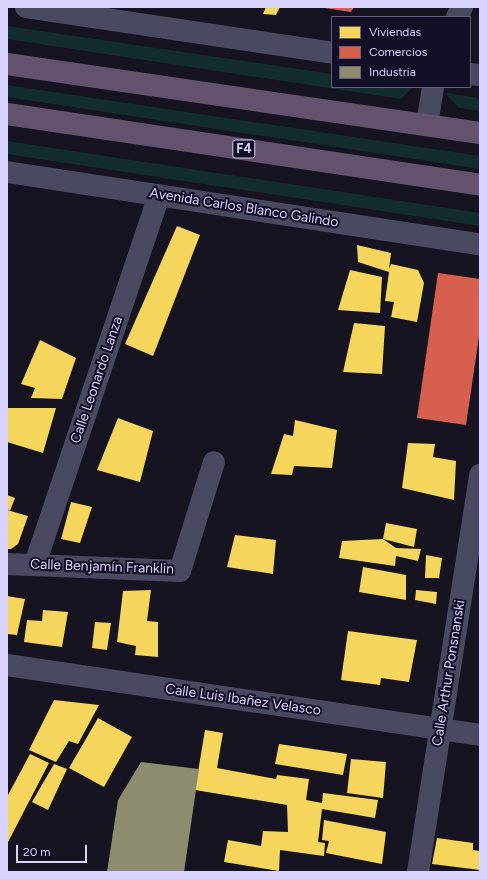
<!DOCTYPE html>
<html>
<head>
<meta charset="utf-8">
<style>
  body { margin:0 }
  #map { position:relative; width:487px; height:879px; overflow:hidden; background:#161421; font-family:Figtree,sans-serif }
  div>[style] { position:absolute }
  .green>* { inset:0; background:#132c2d }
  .homes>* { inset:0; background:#f6d55c }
  .shops>* { inset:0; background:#d6604d }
  .industry>* { inset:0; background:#8c8c6e }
  .minor>* { height:22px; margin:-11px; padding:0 11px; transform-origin:11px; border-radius:11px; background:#4a4962 }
  .tertiary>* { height:22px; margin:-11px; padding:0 11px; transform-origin:11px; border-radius:11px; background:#4a4962 }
  .trunk>* { height:22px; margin:-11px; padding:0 11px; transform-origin:11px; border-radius:11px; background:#62526e }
  span { translate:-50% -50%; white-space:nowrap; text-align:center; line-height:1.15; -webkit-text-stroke:4px #130f26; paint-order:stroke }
  .shield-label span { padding:1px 3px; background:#130f26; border:1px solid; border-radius:3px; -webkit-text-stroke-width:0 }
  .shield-label { font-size:13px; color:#d9d4ff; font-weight:700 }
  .street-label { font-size:14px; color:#d9d4ff }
  .frame { position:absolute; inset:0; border:8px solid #d9d4ff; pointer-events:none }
  .legend { position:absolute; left:331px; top:16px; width:140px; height:72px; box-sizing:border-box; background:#130f26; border:1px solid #625e7d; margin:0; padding:5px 7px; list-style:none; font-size:12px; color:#d9d4ff }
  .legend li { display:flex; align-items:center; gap:8px; height:20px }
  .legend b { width:20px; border:1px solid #625e7d }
  .scale { position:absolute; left:16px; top:845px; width:71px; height:18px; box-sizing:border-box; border:2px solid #d9d4ff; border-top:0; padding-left:5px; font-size:12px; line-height:14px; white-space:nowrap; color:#d9d4ff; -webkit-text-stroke:3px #130f26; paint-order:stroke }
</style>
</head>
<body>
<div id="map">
  <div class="green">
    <div style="clip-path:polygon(7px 26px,332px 74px,332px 87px,413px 87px,401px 99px,7px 39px)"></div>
    <div style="clip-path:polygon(7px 85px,480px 156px,480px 169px,7px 97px)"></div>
    <div style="clip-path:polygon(445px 93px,480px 98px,480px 111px,459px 108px)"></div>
    <div style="clip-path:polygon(7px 141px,480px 213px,480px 226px,7px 154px)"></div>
  </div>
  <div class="homes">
    <div style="clip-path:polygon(266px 7px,280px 7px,276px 15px,263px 14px)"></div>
    <div style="clip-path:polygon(177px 226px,200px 235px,153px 356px,125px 344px)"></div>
    <div style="clip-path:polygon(357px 245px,391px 253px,389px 269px,391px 264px,418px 270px,424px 283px,417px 322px,391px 317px,394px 302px,385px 301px,389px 272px,358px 262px)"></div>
    <div style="clip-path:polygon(350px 270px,382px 277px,380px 313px,338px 310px)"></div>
    <div style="clip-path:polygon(354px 323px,385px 326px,382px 374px,343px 372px)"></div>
    <div style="clip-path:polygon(40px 340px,76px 358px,62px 399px,31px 398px,35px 388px,21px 384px)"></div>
    <div style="clip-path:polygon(7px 408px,56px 408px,43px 453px,7px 442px)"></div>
    <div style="clip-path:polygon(118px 418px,153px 431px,140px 482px,97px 470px)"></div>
    <div style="clip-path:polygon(295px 420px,337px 430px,332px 468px,294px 466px,292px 475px,271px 474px,284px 434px,293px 436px)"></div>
    <div style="clip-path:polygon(408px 443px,435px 444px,433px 457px,456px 461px,454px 500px,402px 488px)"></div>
    <div style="clip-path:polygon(7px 495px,15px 498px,10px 511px,7px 509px)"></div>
    <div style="clip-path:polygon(71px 502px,92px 507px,80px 543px,61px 539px)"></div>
    <div style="clip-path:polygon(7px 510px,28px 516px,18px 544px,11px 549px,7px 549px)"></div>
    <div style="clip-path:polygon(386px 523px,417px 529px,414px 547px,383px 539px)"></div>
    <div style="clip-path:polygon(235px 535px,276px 540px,273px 574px,227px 567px)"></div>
    <div style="clip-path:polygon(383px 539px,396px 548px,421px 549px,418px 561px,396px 556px,395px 566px,339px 558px,342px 541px)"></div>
    <div style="clip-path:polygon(426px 555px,442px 558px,439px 578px,425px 578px)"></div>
    <div style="clip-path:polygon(363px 567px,406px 575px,406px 600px,359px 592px)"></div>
    <div style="clip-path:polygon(151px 590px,147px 621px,158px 622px,158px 657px,135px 655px,136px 646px,117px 642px,123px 591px)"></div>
    <div style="clip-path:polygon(416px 590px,437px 592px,436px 604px,415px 600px)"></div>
    <div style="clip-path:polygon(7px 596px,25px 599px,17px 635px,7px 634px)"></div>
    <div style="clip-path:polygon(43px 610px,68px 612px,62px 647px,24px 642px,27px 620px,42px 621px)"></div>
    <div style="clip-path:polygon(95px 622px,111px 623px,107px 650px,92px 648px)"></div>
    <div style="clip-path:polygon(348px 631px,417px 640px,409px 682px,381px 678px,380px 685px,341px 680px)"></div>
    <div style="clip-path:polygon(54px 700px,99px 705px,78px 744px,69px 741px,56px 762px,29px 750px)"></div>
    <div style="clip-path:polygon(98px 718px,132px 737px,104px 787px,69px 768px)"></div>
    <div style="clip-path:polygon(205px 730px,223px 733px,217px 768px,276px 779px,277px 775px,309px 779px,306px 800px,322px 803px,323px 793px,378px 800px,375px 818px,322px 809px,318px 842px,325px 843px,324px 856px,280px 850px,279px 871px,224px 862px,228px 840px,261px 846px,263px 831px,288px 832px,287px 805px,195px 790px)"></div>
    <div style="clip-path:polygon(279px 744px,347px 754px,343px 775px,275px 764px)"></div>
    <div style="clip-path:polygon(30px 754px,49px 763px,7px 844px,7px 797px)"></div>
    <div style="clip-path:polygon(351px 759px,386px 762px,383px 798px,347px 793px)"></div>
    <div style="clip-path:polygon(54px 764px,67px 769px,48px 810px,32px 802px)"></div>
    <div style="clip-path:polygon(324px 820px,386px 832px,382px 864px,326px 853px,329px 841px,322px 840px)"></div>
    <div style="clip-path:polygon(437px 838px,473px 843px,473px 850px,480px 851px,480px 870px,432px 864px)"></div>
  </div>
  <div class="shops">
    <div style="clip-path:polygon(318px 7px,354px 7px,351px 12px)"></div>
    <div style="clip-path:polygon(438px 273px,480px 279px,480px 330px,466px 425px,417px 418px)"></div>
  </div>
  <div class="industry">
    <div style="clip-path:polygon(141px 762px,199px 769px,184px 872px,107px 872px,118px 800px)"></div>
  </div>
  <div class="minor">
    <div style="left:7px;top:564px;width:173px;rotate:2.3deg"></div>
    <div style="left:180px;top:571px;width:114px;rotate:-72.7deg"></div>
    <div style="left:35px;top:564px;width:389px;rotate:-71.4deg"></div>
    <div style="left:7px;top:665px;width:478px;rotate:8.4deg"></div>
    <div style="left:418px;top:872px;width:402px;rotate:-81.1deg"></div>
  </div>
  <div class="tertiary">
    <div style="left:26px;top:7px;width:309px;rotate:8.5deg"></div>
    <div style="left:457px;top:17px;width:11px;rotate:-63deg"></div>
    <div style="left:470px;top:74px;width:10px;rotate:6deg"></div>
    <div style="left:427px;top:125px;width:38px;rotate:-81deg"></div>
    <div style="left:7px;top:172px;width:478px;rotate:8.7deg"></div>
  </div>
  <div class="trunk">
    <div style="left:7px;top:64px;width:478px;rotate:8.3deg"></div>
    <div style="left:7px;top:114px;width:478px;rotate:8.5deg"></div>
  </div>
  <div class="shield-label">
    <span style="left:244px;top:149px">F4</span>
  </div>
  <div class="street-label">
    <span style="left:244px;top:208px;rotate:9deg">Avenida Carlos Blanco Galindo</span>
    <span style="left:97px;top:380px;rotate:-71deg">Calle Leonardo Lanza</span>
    <span style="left:102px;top:567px;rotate:2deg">Calle Benjamín Franklin</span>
    <span style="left:449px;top:673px;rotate:-81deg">Calle Arthur Ponsnanski</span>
    <span style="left:243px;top:700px;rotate:8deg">Calle Luis Ibañez Velasco</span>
  </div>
  <div class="frame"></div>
  <ul class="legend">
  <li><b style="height:11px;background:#f6d55c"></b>Viviendas</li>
  <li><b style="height:11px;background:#d6604d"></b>Comercios</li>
  <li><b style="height:11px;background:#8c8c6e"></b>Industria</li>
  </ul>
  <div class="scale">20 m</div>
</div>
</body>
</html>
